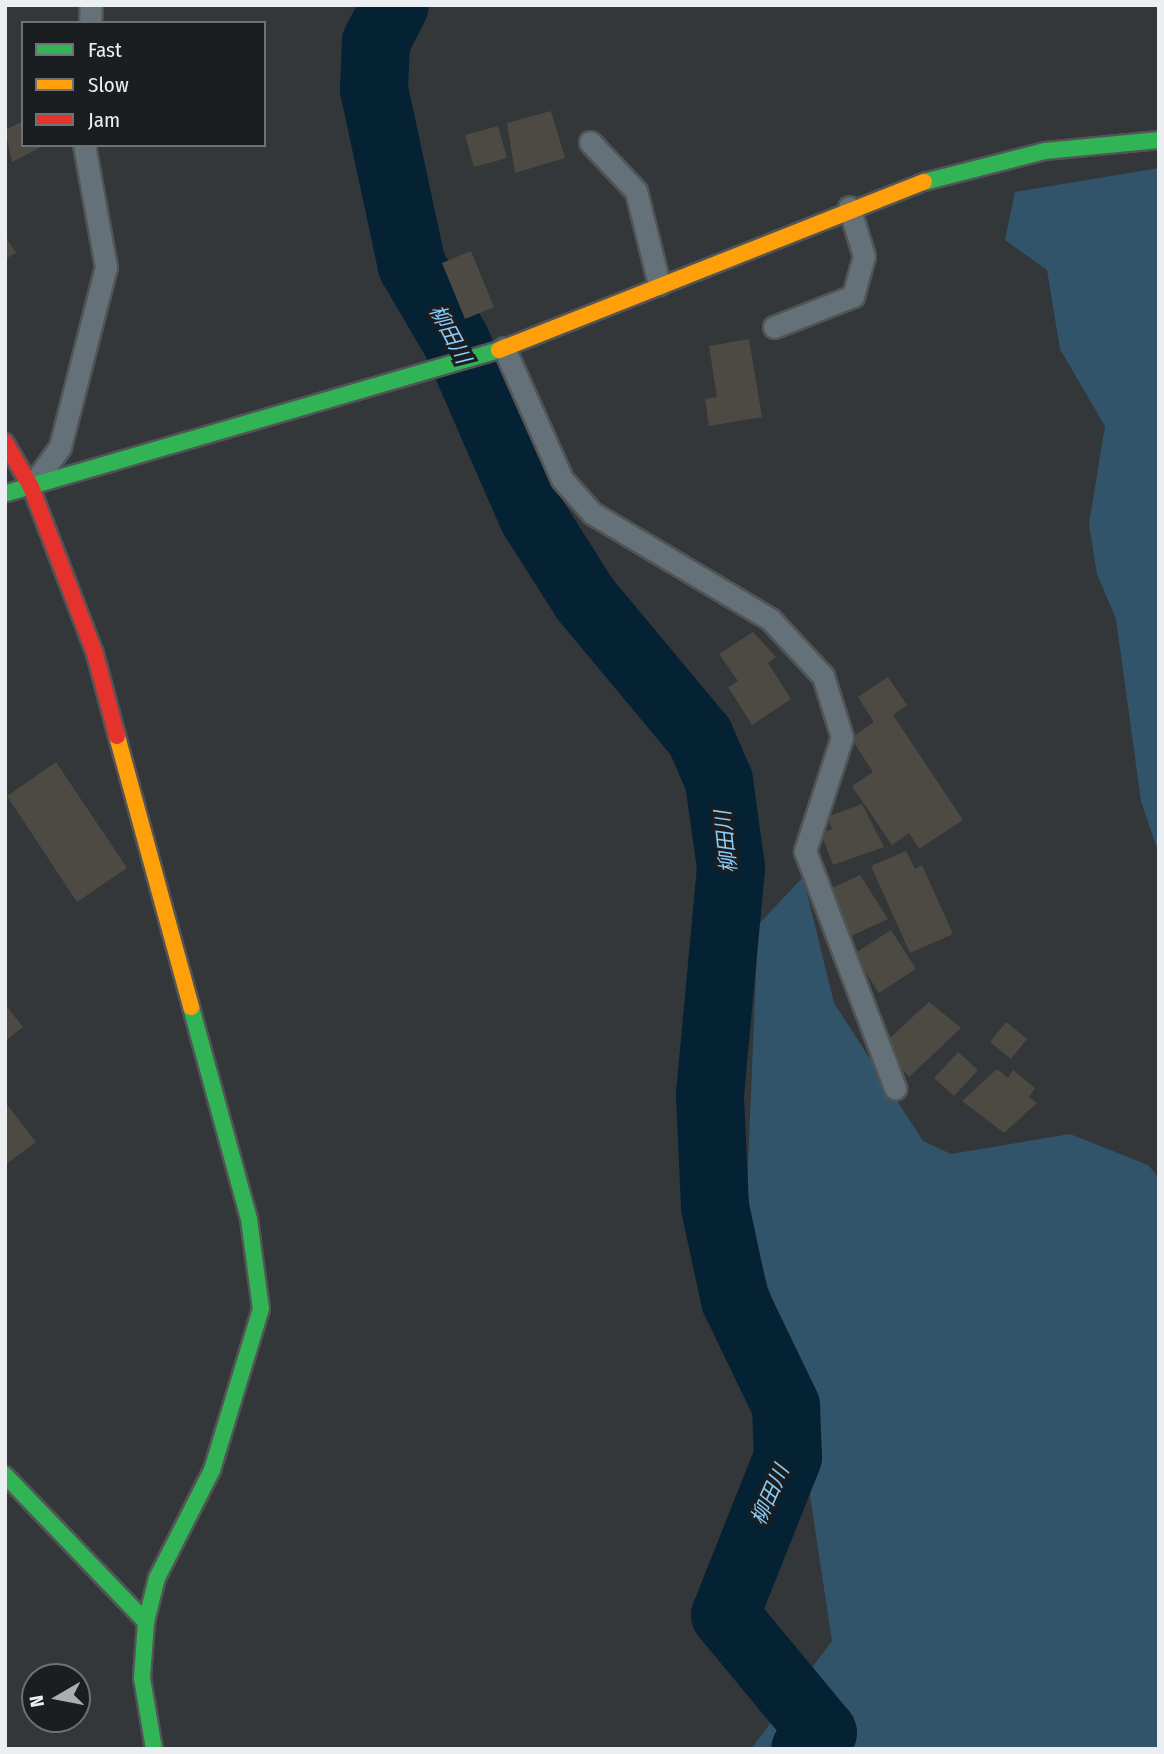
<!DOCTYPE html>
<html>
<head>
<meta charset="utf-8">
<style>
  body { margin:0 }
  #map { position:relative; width:1164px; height:1754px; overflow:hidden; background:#343739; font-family:"Fira Sans Condensed","Noto Sans JP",sans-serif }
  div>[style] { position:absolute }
  .green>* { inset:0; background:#32546b }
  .river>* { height:68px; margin:-34px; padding:0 34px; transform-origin:34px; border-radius:34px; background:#052234 }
  .building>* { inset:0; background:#4c4a42 }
  .roads { filter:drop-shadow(2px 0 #525456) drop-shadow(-2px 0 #525456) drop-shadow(0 2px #525456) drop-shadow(0 -2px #525456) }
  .lane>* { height:21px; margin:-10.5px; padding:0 10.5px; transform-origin:10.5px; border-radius:10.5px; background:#657179 }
  .fast>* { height:16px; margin:-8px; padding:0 8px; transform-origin:8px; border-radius:8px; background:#30b455 }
  .slow>* { height:16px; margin:-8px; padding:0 8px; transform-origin:8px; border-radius:8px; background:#ff9f0a }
  .jam>* { height:16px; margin:-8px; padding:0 8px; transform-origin:8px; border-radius:8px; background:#e5322d }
  span { translate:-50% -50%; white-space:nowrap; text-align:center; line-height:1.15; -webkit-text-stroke:6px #1b1e20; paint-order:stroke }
  .water-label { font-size:21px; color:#88cdfb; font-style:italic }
  .frame { position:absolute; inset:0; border:7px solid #ebeff2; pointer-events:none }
  .legend { position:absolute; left:21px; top:21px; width:245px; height:126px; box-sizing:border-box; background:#1b1e20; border:2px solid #6e7274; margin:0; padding:9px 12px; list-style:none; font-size:21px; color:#ebeff2 }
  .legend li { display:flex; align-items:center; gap:14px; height:35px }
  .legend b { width:35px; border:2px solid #6e7274 }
  .north { position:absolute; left:21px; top:1663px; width:70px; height:70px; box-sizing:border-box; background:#1b1e20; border:2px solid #6e7274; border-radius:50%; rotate:260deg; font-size:19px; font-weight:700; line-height:28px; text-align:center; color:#ebeff2 }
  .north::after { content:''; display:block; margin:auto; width:24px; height:32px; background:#abafb1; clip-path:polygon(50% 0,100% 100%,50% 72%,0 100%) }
</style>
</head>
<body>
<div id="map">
  <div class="green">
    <div style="clip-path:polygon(1159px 168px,1159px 854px,1141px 801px,1116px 619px,1097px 574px,1089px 524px,1105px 426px,1060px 349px,1047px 270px,1005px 240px,1015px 192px)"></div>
    <div style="clip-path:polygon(803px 877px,834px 1003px,923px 1141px,951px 1154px,1070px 1134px,1148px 1165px,1159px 1178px,1159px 1749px,751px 1749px,832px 1641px,788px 1350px,746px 1216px,758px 925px)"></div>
  </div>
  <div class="river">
    <div style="left:395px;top:5px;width:42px;rotate:117.2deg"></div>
    <div style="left:376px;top:42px;width:47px;rotate:92.4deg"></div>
    <div style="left:374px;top:89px;width:181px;rotate:77.9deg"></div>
    <div style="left:412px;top:266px;width:87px;rotate:59.6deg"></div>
    <div style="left:456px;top:341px;width:192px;rotate:66.4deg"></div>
    <div style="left:533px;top:517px;width:97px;rotate:57.6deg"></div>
    <div style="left:585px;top:599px;width:180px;rotate:50.2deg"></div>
    <div style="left:700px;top:737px;width:48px;rotate:66.6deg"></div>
    <div style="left:719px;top:781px;width:88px;rotate:82.1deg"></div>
    <div style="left:731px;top:868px;width:229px;rotate:95.3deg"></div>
    <div style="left:710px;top:1096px;width:111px;rotate:87.4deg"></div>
    <div style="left:715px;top:1207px;width:95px;rotate:77.9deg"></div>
    <div style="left:735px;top:1300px;width:118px;rotate:64.3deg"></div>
    <div style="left:786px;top:1406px;width:51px;rotate:87.8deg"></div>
    <div style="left:788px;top:1457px;width:170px;rotate:111.7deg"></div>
    <div style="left:725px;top:1615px;width:153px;rotate:50.3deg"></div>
    <div style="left:823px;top:1733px;width:24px;rotate:138deg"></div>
  </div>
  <div class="building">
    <div style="clip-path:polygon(551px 111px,565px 158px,515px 173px,507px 123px)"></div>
    <div style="clip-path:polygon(23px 121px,23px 145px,45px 145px,12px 162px,5px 130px)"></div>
    <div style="clip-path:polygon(498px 126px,507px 158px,474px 167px,465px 135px)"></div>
    <div style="clip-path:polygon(5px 236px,16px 253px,5px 259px)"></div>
    <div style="clip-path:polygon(471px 251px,494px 307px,465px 319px,442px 263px)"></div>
    <div style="clip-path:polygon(749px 339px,762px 417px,709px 426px,705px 399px,717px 397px,709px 346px)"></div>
    <div style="clip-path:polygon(753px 632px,776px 657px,768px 663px,791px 699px,752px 725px,728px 687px,738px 681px,719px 654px)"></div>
    <div style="clip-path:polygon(888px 677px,907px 705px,893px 715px,963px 820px,919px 849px,909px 833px,892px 845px,852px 786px,873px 772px,851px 738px,874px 722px,858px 697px)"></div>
    <div style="clip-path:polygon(56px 762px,127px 868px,77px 902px,7px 796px)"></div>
    <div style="clip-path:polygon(862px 804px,884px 847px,833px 865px,821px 833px,832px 829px,827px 817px)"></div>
    <div style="clip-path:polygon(906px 851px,915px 869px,922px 865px,953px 934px,910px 953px,871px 866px)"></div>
    <div style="clip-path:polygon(860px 875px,888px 919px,849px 937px,828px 890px)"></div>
    <div style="clip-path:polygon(891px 930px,916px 969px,879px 993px,854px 954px)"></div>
    <div style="clip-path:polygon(929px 1002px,961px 1028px,909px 1077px,881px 1046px)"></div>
    <div style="clip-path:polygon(5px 1004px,23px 1027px,5px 1041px)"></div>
    <div style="clip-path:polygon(1006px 1022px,1027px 1039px,1011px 1059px,990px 1042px)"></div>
    <div style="clip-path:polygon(958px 1052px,978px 1070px,954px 1096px,934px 1078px)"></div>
    <div style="clip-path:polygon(997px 1069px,1008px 1078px,1013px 1070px,1035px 1088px,1029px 1097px,1037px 1103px,1004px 1133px,962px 1101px)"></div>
    <div style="clip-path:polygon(5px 1102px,36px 1142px,5px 1165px)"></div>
  </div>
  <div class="roads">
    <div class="lane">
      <div style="left:90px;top:23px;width:18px;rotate:-87deg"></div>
      <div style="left:590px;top:142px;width:67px;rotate:46.8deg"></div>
      <div style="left:636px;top:191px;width:96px;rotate:76.1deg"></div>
      <div style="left:774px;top:327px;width:85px;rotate:-21.4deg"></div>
      <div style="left:853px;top:296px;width:41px;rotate:-74.6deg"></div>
      <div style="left:864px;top:256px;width:51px;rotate:-107deg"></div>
      <div style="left:504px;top:348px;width:143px;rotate:66.1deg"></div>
      <div style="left:562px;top:479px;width:45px;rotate:48.6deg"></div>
      <div style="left:592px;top:513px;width:207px;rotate:30.8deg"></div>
      <div style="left:770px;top:619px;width:78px;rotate:47.1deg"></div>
      <div style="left:823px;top:676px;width:64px;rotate:72.7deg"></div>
      <div style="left:842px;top:737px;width:120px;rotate:108deg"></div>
      <div style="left:805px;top:851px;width:254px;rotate:69.2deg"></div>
      <div style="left:34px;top:483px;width:44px;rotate:-54.2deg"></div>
      <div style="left:60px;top:447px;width:186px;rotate:-75.7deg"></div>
      <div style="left:106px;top:267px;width:124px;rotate:-100.2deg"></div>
    </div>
    <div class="fast">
      <div style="left:924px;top:182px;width:125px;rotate:-14.4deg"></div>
      <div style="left:1045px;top:151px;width:115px;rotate:-5.5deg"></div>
      <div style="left:7px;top:493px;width:512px;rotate:-16.21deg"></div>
      <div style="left:5px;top:1475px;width:204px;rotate:46.2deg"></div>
      <div style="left:154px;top:1749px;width:72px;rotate:-99.6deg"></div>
      <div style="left:142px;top:1678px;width:56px;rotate:-85.9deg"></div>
      <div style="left:146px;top:1622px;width:45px;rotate:-76deg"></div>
      <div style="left:157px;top:1578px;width:121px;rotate:-63deg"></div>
      <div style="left:212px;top:1470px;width:168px;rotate:-73.1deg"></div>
      <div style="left:261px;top:1309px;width:91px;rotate:-97.6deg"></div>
      <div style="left:249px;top:1219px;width:220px;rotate:-105.3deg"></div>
    </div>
    <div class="slow">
      <div style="left:499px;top:350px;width:457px;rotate:-21.6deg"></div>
      <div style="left:117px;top:736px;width:281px;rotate:74.7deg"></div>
    </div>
    <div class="jam">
      <div style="left:5px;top:442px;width:52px;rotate:60deg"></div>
      <div style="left:31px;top:487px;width:179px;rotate:69deg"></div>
      <div style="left:95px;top:654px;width:85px;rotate:75deg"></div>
    </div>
  </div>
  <div class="water-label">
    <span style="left:450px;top:334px;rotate:62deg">柳田川</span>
    <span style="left:726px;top:842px;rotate:-96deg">柳田川</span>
    <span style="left:770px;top:1495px;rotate:-66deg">柳田川</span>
  </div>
  <div class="frame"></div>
  <ul class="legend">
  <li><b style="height:9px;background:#30b455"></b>Fast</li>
  <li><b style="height:9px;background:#ff9f0a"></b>Slow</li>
  <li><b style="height:9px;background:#e5322d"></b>Jam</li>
  </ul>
  <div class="north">N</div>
</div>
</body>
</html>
